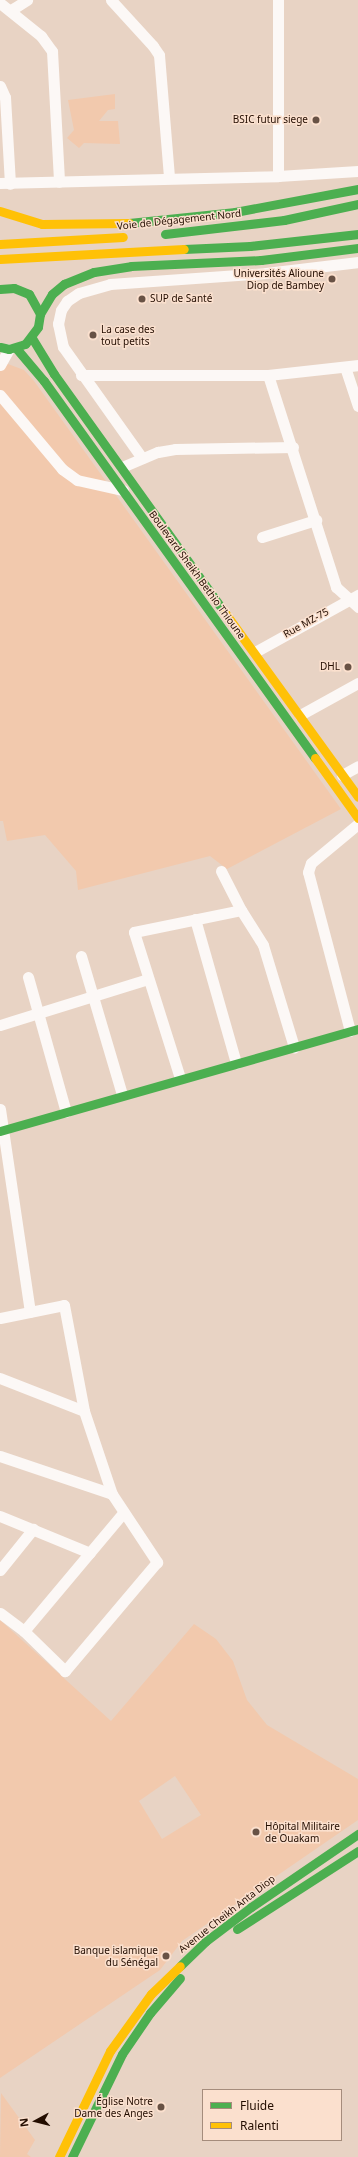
<!DOCTYPE html>
<html>
<head>
<meta charset="utf-8">
<style>
  body { margin:0 }
  #map { position:relative; width:358px; height:2157px; overflow:hidden; background:#e8d3c4; font-family:"Noto Sans",sans-serif }
  div>[style] { position:absolute }
  .built>* { inset:0; background:#f2c9ad }
  .street>* { height:11px; margin:-5.5px; padding:0 5.5px; transform-origin:5.5px; border-radius:5.5px; background:#fcf8f6 }
  .fast>* { height:9px; margin:-4.5px; padding:0 4.5px; transform-origin:4.5px; border-radius:4.5px; background:#4caf50 }
  .slow>* { height:9px; margin:-4.5px; padding:0 4.5px; transform-origin:4.5px; border-radius:4.5px; background:#ffc107 }
  .dots>* { width:11px; height:11px; translate:-50% -50%; box-sizing:border-box; border:2px solid #fbe0ce; border-radius:50% }
  span { translate:-50% -50%; white-space:nowrap; text-align:center; line-height:1.15; -webkit-text-stroke:3px #fbe0ce; paint-order:stroke }
  .poi-label { font-size:10px; color:#230d00 }
  .right { translate:-100% -50%; text-align:right }
  .left { translate:0 -50%; text-align:left }
  .street-label { font-size:10px; color:#230d00 }
  .legend { position:absolute; left:202px; top:2089px; width:140px; height:52px; box-sizing:border-box; background:#fbe0ce; border:1px solid #a58c7c; margin:0; padding:5px 7px; list-style:none; font-size:12px; color:#230d00 }
  .legend li { display:flex; align-items:center; gap:8px; height:20px }
  .legend b { width:20px; border:1px solid #a58c7c }
  .north { position:absolute; left:16px; top:2101px; width:40px; height:40px; -webkit-text-stroke:3px #fbe0ce; paint-order:stroke; rotate:263deg; font-size:11px; font-weight:700; line-height:16px; text-align:center; color:#230d00 }
  .north::after { content:''; display:block; margin:auto; width:14px; height:18px; background:#230d00; clip-path:polygon(50% 0,100% 100%,50% 72%,0 100%) }
</style>
</head>
<body>
<div id="map">
  <div class="built">
    <div style="clip-path:polygon(115px 94px,115px 109px,108px 110px,99px 121px,118px 121px,120px 144px,84px 143px,79px 148px,67px 138px,74px 130px,68px 100px)"></div>
    <div style="clip-path:polygon(0 361px,24px 370px,34px 381px,341px 809px,227px 869px,210px 856px,78px 890px,76px 871px,45px 835px,7px 841px,3px 821px,0 821px)"></div>
    <div style="clip-path:polygon(evenodd,0 1620px,111px 1721px,194px 1624px,216px 1639px,233px 1661px,247px 1700px,267px 1725px,358px 1779px,358px 1820px,182px 1941px,160px 1970px,0 2078px,0 1620px,175px 1776px,201px 1815px,162px 1839px,139px 1801px,175px 1776px)"></div>
    <div style="clip-path:polygon(1px 2093px,35px 2140px,27px 2154px,31px 2157px,0 2157px)"></div>
  </div>
  <div class="street">
    <div style="left:111px;top:0;width:62px;rotate:47.6deg"></div>
    <div style="left:153px;top:46px;width:11px;rotate:56deg"></div>
    <div style="left:159px;top:55px;width:122px;rotate:85.3deg"></div>
    <div style="left:0;top:3px;width:53px;rotate:38.8deg"></div>
    <div style="left:41px;top:36px;width:19px;rotate:54deg"></div>
    <div style="left:52px;top:51px;width:131px;rotate:86.9deg"></div>
    <div style="left:11px;top:10px;width:19px;rotate:-32deg"></div>
    <div style="left:0;top:86px;width:12px;rotate:66deg"></div>
    <div style="left:5px;top:97px;width:87px;rotate:86.7deg"></div>
    <div style="left:278px;top:176px;width:176px;rotate:-90deg"></div>
    <div style="left:0;top:183px;width:278px;rotate:-1.4deg"></div>
    <div style="left:278px;top:176px;width:80px;rotate:-3.6deg"></div>
    <div style="left:0;top:365px;width:18px;rotate:-61deg"></div>
    <div style="left:345px;top:367px;width:41px;rotate:71.6deg"></div>
    <div style="left:81px;top:375px;width:187px"></div>
    <div style="left:268px;top:375px;width:91px;rotate:-6.3deg"></div>
    <div style="left:268px;top:375px;width:223px;rotate:72.2deg"></div>
    <div style="left:336px;top:587px;width:30px;rotate:42deg"></div>
    <div style="left:0;top:395px;width:97px;rotate:50deg"></div>
    <div style="left:62px;top:469px;width:19px;rotate:36deg"></div>
    <div style="left:77px;top:480px;width:47px;rotate:12.3deg"></div>
    <div style="left:142px;top:458px;width:136px;rotate:-125.4deg"></div>
    <div style="left:63px;top:347px;width:24px;rotate:-102deg"></div>
    <div style="left:58px;top:324px;width:14px;rotate:-78deg"></div>
    <div style="left:61px;top:310px;width:11px;rotate:-56deg"></div>
    <div style="left:67px;top:301px;width:14px;rotate:-34deg"></div>
    <div style="left:79px;top:293px;width:32px;rotate:-16deg"></div>
    <div style="left:110px;top:284px;width:156px;rotate:-4deg"></div>
    <div style="left:266px;top:273px;width:93px;rotate:-6.8deg"></div>
    <div style="left:122px;top:467px;width:39px;rotate:-23deg"></div>
    <div style="left:158px;top:452px;width:17px;rotate:-10deg"></div>
    <div style="left:175px;top:449px;width:118px;rotate:-1deg"></div>
    <div style="left:262px;top:537px;width:57px;rotate:-17.5deg"></div>
    <div style="left:255px;top:652px;width:118px;rotate:-29deg"></div>
    <div style="left:300px;top:715px;width:66px;rotate:-28.9deg"></div>
    <div style="left:342px;top:775px;width:18px;rotate:-29deg"></div>
    <div style="left:221px;top:871px;width:44px;rotate:62.9deg"></div>
    <div style="left:241px;top:910px;width:41px;rotate:57.8deg"></div>
    <div style="left:263px;top:945px;width:107px;rotate:73.1deg"></div>
    <div style="left:195px;top:919px;width:150px;rotate:74.1deg"></div>
    <div style="left:81px;top:956px;width:144px;rotate:73.5deg"></div>
    <div style="left:28px;top:977px;width:140px;rotate:74.3deg"></div>
    <div style="left:0;top:1025px;width:155px;rotate:-17.3deg"></div>
    <div style="left:350px;top:1031px;width:164px;rotate:-104.8deg"></div>
    <div style="left:308px;top:872px;width:9px;rotate:-72deg"></div>
    <div style="left:311px;top:863px;width:61px;rotate:-39.7deg"></div>
    <div style="left:180px;top:1078px;width:153px;rotate:-107.5deg"></div>
    <div style="left:134px;top:932px;width:109px;rotate:-11.6deg"></div>
    <div style="left:0;top:1109px;width:205px;rotate:81.6deg"></div>
    <div style="left:0;top:1318px;width:65px;rotate:-11.5deg"></div>
    <div style="left:64px;top:1305px;width:108px;rotate:79.3deg"></div>
    <div style="left:84px;top:1411px;width:88px;rotate:71.4deg"></div>
    <div style="left:112px;top:1494px;width:82px;rotate:56.5deg"></div>
    <div style="left:157px;top:1562px;width:143px;rotate:130.2deg"></div>
    <div style="left:65px;top:1671px;width:57px;rotate:-135.7deg"></div>
    <div style="left:24px;top:1631px;width:30px;rotate:-143deg"></div>
    <div style="left:0;top:1378px;width:90px;rotate:21.4deg"></div>
    <div style="left:0;top:1456px;width:118px;rotate:18.7deg"></div>
    <div style="left:0;top:1516px;width:97px;rotate:22.3deg"></div>
    <div style="left:0;top:1570px;width:53px;rotate:-51.2deg"></div>
    <div style="left:24px;top:1631px;width:155px;rotate:-50deg"></div>
  </div>
  <div class="fast">
    <div style="left:129px;top:223px;width:107px;rotate:-5.9deg"></div>
    <div style="left:235px;top:212px;width:125px;rotate:-10.6deg"></div>
    <div style="left:165px;top:234px;width:120px;rotate:-6.7deg"></div>
    <div style="left:284px;top:220px;width:76px;rotate:-12.2deg"></div>
    <div style="left:184px;top:249px;width:66px;rotate:-2.6deg"></div>
    <div style="left:250px;top:246px;width:109px;rotate:-6.3deg"></div>
    <div style="left:0;top:289px;width:14px;rotate:-4deg"></div>
    <div style="left:14px;top:288px;width:16px;rotate:22deg"></div>
    <div style="left:29px;top:294px;width:23px;rotate:61deg"></div>
    <div style="left:40px;top:314px;width:13px;rotate:99deg"></div>
    <div style="left:38px;top:327px;width:21px;rotate:127deg"></div>
    <div style="left:25px;top:344px;width:17px;rotate:163deg"></div>
    <div style="left:9px;top:349px;width:9px;rotate:-167deg"></div>
    <div style="left:40px;top:314px;width:23px;rotate:-59deg"></div>
    <div style="left:52px;top:294px;width:16px;rotate:-40deg"></div>
    <div style="left:64px;top:284px;width:32px;rotate:-22deg"></div>
    <div style="left:94px;top:272px;width:37px;rotate:-9deg"></div>
    <div style="left:131px;top:266px;width:130px;rotate:-2.6deg"></div>
    <div style="left:261px;top:260px;width:98px;rotate:-7.1deg"></div>
    <div style="left:32px;top:338px;width:42px;rotate:58.6deg"></div>
    <div style="left:54px;top:374px;width:294px;rotate:54.4deg"></div>
    <div style="left:16px;top:348px;width:43px;rotate:49.7deg"></div>
    <div style="left:44px;top:381px;width:464px;rotate:54.3deg"></div>
    <div style="left:0;top:1131px;width:372px;rotate:-15.9deg"></div>
    <div style="left:237px;top:1929px;width:144px;rotate:-32.8deg"></div>
    <div style="left:180px;top:1966px;width:36px;rotate:-44deg"></div>
    <div style="left:206px;top:1941px;width:56px;rotate:-37.1deg"></div>
    <div style="left:251px;top:1907px;width:130px;rotate:-34.3deg"></div>
    <div style="left:72px;top:2157px;width:114px;rotate:-64.1deg"></div>
    <div style="left:122px;top:2054px;width:50px;rotate:-55.7deg"></div>
    <div style="left:150px;top:2013px;width:46px;rotate:-49.4deg"></div>
  </div>
  <div class="slow">
    <div style="left:0;top:211px;width:44px;rotate:17.2deg"></div>
    <div style="left:42px;top:224px;width:87px;rotate:-0.7deg"></div>
    <div style="left:0;top:244px;width:123px;rotate:-3.3deg"></div>
    <div style="left:0;top:259px;width:184px;rotate:-3.1deg"></div>
    <div style="left:225px;top:613px;width:227px;rotate:54.1deg"></div>
    <div style="left:315px;top:758px;width:74px;rotate:54.4deg"></div>
    <div style="left:59px;top:2157px;width:118px;rotate:-64.3deg"></div>
    <div style="left:110px;top:2051px;width:70px;rotate:-54.3deg"></div>
    <div style="left:151px;top:1994px;width:40px;rotate:-44deg"></div>
  </div>
  <div class="dots">
    <div style="left:316px;top:120px;background:#685245"></div>
    <div style="left:332px;top:279px;background:#685245"></div>
    <div style="left:142px;top:299px;background:#685245"></div>
    <div style="left:93px;top:335px;background:#685245"></div>
    <div style="left:348px;top:667px;background:#685245"></div>
    <div style="left:256px;top:1832px;background:#685245"></div>
    <div style="left:166px;top:1956px;background:#685245"></div>
    <div style="left:161px;top:2107px;background:#685245"></div>
  </div>
  <div class="poi-label">
    <span class="right" style="left:308px;top:120px">BSIC futur siege</span>
    <span class="right" style="left:324px;top:279px">Universités Alioune<br>Diop de Bambey</span>
    <span class="left" style="left:150px;top:299px">SUP de Santé</span>
    <span class="left" style="left:101px;top:335px">La case des<br>tout petits</span>
    <span class="right" style="left:340px;top:667px">DHL</span>
    <span class="left" style="left:265px;top:1832px">Hôpital Militaire<br>de Ouakam</span>
    <span class="right" style="left:158px;top:1956px">Banque islamique<br>du Sénégal</span>
    <span class="right" style="left:153px;top:2107px">Église Notre<br>Dame des Anges</span>
  </div>
  <div class="street-label">
    <span style="left:179px;top:220px;rotate:-6deg">Voie de Dégagement Nord</span>
    <span style="left:197px;top:575px;rotate:54deg">Boulevard Sheikh Bethio Thioune</span>
    <span style="left:306px;top:623px;rotate:-29deg">Rue MZ-75</span>
    <span style="left:227px;top:1914px;rotate:-38deg">Avenue Cheikh Anta Diop</span>
  </div>
  <ul class="legend">
  <li><b style="height:5px;background:#4caf50"></b>Fluide</li>
  <li><b style="height:5px;background:#ffc107"></b>Ralenti</li>
  </ul>
  <div class="north">N</div>
</div>
</body>
</html>
